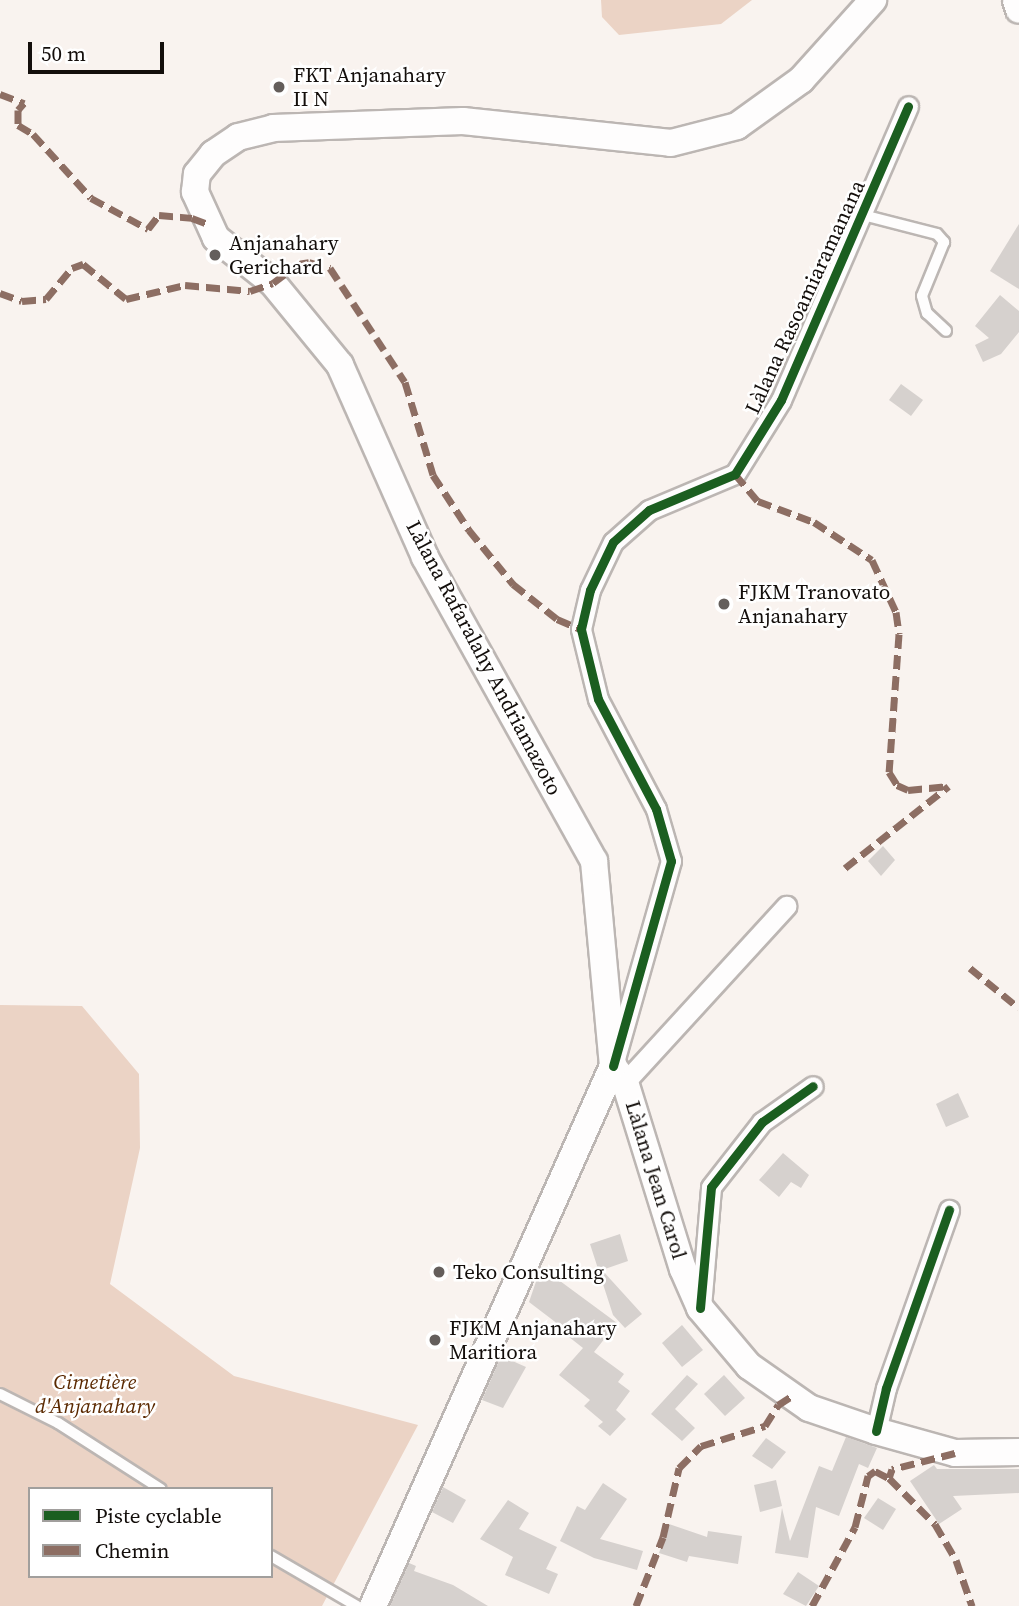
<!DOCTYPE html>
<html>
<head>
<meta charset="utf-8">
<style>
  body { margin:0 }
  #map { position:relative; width:1019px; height:1606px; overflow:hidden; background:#f9f3ef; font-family:"Source Serif 4",serif }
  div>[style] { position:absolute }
  .green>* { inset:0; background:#ebd3c5 }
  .building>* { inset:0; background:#d6d1ce }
  .roads { filter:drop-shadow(2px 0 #bcb6b3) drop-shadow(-2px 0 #bcb6b3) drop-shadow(0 2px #bcb6b3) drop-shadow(0 -2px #bcb6b3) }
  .service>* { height:10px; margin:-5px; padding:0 5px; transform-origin:5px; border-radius:5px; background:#fefdfd }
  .minor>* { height:19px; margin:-9.5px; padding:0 9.5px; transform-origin:9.5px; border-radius:9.5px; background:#fefdfd }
  .secondary>* { height:26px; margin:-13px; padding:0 13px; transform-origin:13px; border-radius:13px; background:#fefdfd }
  .quiet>* { height:7px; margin-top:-3.5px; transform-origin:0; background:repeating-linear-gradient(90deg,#8d6e63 0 14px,transparent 0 21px) }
  .cycleway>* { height:9px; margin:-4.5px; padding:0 4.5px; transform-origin:4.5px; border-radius:4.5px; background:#1b5e20 }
  .dots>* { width:19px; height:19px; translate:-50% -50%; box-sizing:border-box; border:4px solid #fff; border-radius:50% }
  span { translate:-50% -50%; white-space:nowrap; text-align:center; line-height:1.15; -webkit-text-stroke:5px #fff; paint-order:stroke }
  .poi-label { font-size:21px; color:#130e0b }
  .left { translate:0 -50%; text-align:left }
  .street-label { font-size:21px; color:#130e0b }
  .park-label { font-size:21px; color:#5b2900; font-style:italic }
  .legend { position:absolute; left:28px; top:1487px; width:245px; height:91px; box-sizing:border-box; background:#fff; border:2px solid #a19f9d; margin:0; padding:9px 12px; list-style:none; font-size:21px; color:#130e0b }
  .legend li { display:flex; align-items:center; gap:14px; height:35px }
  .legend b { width:35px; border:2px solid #a19f9d }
  .scale { position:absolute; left:28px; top:42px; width:136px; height:32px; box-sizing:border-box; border:4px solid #130e0b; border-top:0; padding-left:9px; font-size:21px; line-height:24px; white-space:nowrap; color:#130e0b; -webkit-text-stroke:5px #fff; paint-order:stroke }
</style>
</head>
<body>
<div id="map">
  <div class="green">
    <div style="clip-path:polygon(601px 0,752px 0,721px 24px,619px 35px,602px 17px)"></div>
    <div style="clip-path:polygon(evenodd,0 1005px,82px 1006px,139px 1074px,140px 1148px,110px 1284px,234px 1376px,418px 1425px,322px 1606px,0 1606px,0 1005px,30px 1489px,271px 1489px,271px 1576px,30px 1576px,30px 1489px)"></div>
  </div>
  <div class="building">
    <div style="clip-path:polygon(1019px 224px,1019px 289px,990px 271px)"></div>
    <div style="clip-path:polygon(1000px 295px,1019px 311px,1019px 332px,1001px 354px,983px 362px,975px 345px,989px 338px,975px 326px)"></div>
    <div style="clip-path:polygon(901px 384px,923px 400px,911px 416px,889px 400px)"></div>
    <div style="clip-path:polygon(883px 846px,895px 860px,881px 876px,868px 861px)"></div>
    <div style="clip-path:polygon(958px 1093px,969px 1117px,946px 1127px,936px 1104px)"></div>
    <div style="clip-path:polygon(783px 1153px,809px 1175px,801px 1188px,791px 1182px,779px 1197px,759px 1180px)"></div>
    <div style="clip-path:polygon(620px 1234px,628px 1261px,602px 1270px,642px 1314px,625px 1328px,613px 1315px,590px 1244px)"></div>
    <div style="clip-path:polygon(541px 1267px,617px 1323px,594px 1352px,624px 1374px,618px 1382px,630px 1391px,616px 1410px,626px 1419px,610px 1436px,598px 1426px,603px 1422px,584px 1406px,590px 1400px,559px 1375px,583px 1348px,569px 1337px,571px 1334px,529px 1302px)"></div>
    <div style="clip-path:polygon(682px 1325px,703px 1350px,682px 1367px,662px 1343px)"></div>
    <div style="clip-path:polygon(501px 1356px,526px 1367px,503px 1408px,482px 1400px)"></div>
    <div style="clip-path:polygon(687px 1375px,698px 1384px,675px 1409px,695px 1428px,682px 1441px,651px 1414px)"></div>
    <div style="clip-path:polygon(724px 1375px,745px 1398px,725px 1416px,704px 1394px)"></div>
    <div style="clip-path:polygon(846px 1437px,877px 1448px,868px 1468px,859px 1464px,839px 1516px,816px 1507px,808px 1558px,775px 1553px,782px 1508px,790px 1541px,819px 1466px,832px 1471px)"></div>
    <div style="clip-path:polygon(766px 1438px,786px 1452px,772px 1469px,752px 1456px)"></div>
    <div style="clip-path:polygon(934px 1465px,937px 1469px,1019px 1469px,1019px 1493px,953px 1496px,962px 1509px,939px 1524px,910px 1481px)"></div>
    <div style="clip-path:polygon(776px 1480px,782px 1506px,760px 1512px,754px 1485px)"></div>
    <div style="clip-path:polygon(603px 1483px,627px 1499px,600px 1539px,643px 1551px,637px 1570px,594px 1558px,560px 1541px,577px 1506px,585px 1510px)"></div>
    <div style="clip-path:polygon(443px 1487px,466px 1500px,453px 1523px,432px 1512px)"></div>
    <div style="clip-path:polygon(878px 1498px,896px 1509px,883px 1530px,864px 1518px)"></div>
    <div style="clip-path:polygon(508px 1500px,529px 1513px,519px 1529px,557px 1547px,546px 1569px,558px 1574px,549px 1594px,505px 1575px,513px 1557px,480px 1539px)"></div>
    <div style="clip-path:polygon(669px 1524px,707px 1537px,708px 1531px,742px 1536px,738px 1564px,689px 1556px,687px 1562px,659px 1553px)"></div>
    <div style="clip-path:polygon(409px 1563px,416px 1566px,414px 1571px,453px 1585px,488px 1606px,390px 1606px)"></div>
    <div style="clip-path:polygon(798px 1572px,819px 1586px,806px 1606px,783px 1594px)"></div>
  </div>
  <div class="roads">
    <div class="service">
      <div style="left:863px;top:215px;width:76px;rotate:14.4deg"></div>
      <div style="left:937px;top:234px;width:11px;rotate:49deg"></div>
      <div style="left:944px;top:242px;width:58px;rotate:112.2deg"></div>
      <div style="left:922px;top:296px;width:18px;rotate:74deg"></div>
      <div style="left:927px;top:313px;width:26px;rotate:43deg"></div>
      <div style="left:0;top:1394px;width:65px;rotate:26.6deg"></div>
      <div style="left:58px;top:1423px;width:122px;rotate:32.7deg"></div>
      <div style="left:271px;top:1556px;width:99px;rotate:30.2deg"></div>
    </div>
    <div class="minor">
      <div style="left:616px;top:1055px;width:202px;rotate:-74.2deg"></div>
      <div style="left:671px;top:861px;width:54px;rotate:-106.1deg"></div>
      <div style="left:656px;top:809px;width:124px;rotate:-117.8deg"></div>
      <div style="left:598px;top:699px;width:72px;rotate:-103.7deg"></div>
      <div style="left:581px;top:629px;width:40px;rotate:-77deg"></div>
      <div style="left:590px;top:590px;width:53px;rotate:-64.4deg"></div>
      <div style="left:613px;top:542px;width:48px;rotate:-41.6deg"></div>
      <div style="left:649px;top:510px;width:93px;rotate:-22.7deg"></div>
      <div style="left:735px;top:474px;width:87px;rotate:-58.1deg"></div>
      <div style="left:781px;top:400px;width:320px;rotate:-66.6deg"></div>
      <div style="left:625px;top:1082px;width:239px;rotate:-47.5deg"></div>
      <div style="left:701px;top:1307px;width:120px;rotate:-85.2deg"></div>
      <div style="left:711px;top:1187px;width:83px;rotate:-51.9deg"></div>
      <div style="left:762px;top:1122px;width:62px;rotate:-35.2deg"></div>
      <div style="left:876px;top:1431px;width:44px;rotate:-76.9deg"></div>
      <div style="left:886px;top:1388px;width:189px;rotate:-70.5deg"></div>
    </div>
    <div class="secondary">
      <div style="left:1016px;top:0;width:10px;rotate:73deg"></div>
      <div style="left:613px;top:1066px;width:20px;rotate:53deg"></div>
      <div style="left:625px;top:1082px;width:196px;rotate:72.8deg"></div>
      <div style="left:683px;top:1269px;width:43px;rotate:66.4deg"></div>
      <div style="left:700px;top:1308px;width:76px;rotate:49.8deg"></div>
      <div style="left:749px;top:1366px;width:73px;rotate:35deg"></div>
      <div style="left:809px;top:1408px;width:71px;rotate:18.9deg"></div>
      <div style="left:876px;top:1431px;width:82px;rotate:15.6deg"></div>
      <div style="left:955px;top:1453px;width:64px;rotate:-0.9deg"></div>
      <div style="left:373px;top:1606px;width:591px;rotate:-66.04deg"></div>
      <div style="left:613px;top:1066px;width:206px;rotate:-95.3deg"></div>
      <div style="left:594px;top:861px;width:348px;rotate:-119.1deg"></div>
      <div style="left:425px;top:557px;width:210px;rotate:-113.9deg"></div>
      <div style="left:340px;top:365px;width:106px;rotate:-129.3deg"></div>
      <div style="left:273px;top:283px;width:73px;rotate:-141.7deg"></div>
      <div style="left:216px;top:238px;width:51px;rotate:-114.5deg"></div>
      <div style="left:195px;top:192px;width:18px;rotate:-84deg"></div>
      <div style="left:197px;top:174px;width:26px;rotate:-51deg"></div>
      <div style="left:213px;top:154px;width:30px;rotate:-34deg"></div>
      <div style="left:238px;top:137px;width:36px;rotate:-14deg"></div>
      <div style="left:273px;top:128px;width:190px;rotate:-2.1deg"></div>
      <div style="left:463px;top:121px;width:209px;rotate:6deg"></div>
      <div style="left:671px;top:143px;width:68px;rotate:-14.4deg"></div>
      <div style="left:737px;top:126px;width:79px;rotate:-35.7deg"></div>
      <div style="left:801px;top:80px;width:108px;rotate:-48deg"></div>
    </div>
  </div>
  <div class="quiet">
    <div style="left:0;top:94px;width:26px;rotate:21deg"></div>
    <div style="left:24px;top:103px;width:9px;rotate:131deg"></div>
    <div style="left:18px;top:110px;width:15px;rotate:90deg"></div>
    <div style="left:18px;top:125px;width:17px;rotate:31deg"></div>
    <div style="left:33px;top:134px;width:86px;rotate:47.8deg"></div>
    <div style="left:91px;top:198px;width:65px;rotate:28.5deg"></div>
    <div style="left:148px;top:229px;width:18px;rotate:-52deg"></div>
    <div style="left:159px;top:215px;width:33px;rotate:5deg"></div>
    <div style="left:192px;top:218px;width:17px;rotate:21deg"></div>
    <div style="left:0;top:293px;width:23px;rotate:20deg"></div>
    <div style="left:22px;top:301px;width:24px;rotate:-5deg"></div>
    <div style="left:46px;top:299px;width:40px;rotate:-50deg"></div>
    <div style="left:72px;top:268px;width:12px;rotate:-20deg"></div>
    <div style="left:83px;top:264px;width:55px;rotate:39.1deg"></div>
    <div style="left:126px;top:299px;width:61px;rotate:-13.3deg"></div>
    <div style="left:185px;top:285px;width:65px;rotate:5.3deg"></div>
    <div style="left:250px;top:291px;width:24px;rotate:-19deg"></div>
    <div style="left:273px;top:283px;width:31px;rotate:-37deg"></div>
    <div style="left:298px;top:264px;width:11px;rotate:-10deg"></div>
    <div style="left:309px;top:262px;width:22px;rotate:16deg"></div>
    <div style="left:330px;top:268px;width:136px;rotate:56.7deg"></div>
    <div style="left:405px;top:382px;width:97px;rotate:73.2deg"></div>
    <div style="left:433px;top:475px;width:66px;rotate:56.8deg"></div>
    <div style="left:469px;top:530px;width:70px;rotate:50.8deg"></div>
    <div style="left:513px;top:584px;width:56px;rotate:38.5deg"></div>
    <div style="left:557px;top:619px;width:26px;rotate:23deg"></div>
    <div style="left:735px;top:474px;width:35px;rotate:50deg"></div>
    <div style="left:758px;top:501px;width:60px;rotate:20.6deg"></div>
    <div style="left:814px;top:522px;width:69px;rotate:33.2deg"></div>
    <div style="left:872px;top:560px;width:57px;rotate:65.2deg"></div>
    <div style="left:896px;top:612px;width:22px;rotate:82deg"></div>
    <div style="left:899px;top:634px;width:138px;rotate:94.1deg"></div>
    <div style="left:889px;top:772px;width:15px;rotate:58deg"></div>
    <div style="left:897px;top:785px;width:12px;rotate:24deg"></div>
    <div style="left:908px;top:790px;width:41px;rotate:-5.6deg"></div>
    <div style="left:845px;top:868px;width:132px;rotate:-38.3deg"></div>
    <div style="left:970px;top:968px;width:63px;rotate:39.2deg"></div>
    <div style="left:955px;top:1453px;width:65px;rotate:165.7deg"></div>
    <div style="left:892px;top:1469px;width:9px;rotate:108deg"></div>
    <div style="left:889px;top:1478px;width:65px;rotate:45deg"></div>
    <div style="left:935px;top:1524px;width:42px;rotate:59.7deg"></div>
    <div style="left:956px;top:1560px;width:49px;rotate:70.8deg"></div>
    <div style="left:636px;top:1606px;width:74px;rotate:-68.6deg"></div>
    <div style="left:663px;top:1537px;width:71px;rotate:-76.9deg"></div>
    <div style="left:679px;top:1468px;width:31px;rotate:-45deg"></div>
    <div style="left:701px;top:1446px;width:67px;rotate:-17.4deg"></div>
    <div style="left:765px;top:1426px;width:25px;rotate:-58deg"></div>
    <div style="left:778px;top:1405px;width:17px;rotate:-33deg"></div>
    <div style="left:812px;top:1606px;width:90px;rotate:-61.4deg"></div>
    <div style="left:855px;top:1527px;width:53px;rotate:-75.7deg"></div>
    <div style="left:868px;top:1476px;width:9px;rotate:-36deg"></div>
    <div style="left:875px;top:1471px;width:16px;rotate:27deg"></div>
  </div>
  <div class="cycleway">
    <div style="left:613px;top:1066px;width:213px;rotate:-74.2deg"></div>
    <div style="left:671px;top:861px;width:54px;rotate:-106.1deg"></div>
    <div style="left:656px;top:809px;width:124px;rotate:-117.8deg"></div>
    <div style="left:598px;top:699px;width:72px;rotate:-103.7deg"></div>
    <div style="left:581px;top:629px;width:40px;rotate:-77deg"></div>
    <div style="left:590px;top:590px;width:53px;rotate:-64.4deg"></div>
    <div style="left:613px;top:542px;width:48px;rotate:-41.6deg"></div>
    <div style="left:649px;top:510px;width:93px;rotate:-22.7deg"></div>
    <div style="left:735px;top:474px;width:87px;rotate:-58.1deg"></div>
    <div style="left:781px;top:400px;width:320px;rotate:-66.6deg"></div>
    <div style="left:700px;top:1308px;width:121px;rotate:-84.8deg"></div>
    <div style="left:711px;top:1187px;width:83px;rotate:-51.9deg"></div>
    <div style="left:762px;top:1122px;width:62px;rotate:-35.2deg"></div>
    <div style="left:876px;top:1431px;width:44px;rotate:-76.9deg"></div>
    <div style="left:886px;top:1388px;width:189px;rotate:-70.5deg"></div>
  </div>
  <div class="dots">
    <div style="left:279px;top:87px;background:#645e5b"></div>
    <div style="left:215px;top:255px;background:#645e5b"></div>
    <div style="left:724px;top:604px;background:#645e5b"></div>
    <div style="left:439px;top:1272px;background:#645e5b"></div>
    <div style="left:435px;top:1340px;background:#645e5b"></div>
  </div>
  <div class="poi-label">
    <span class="left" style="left:293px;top:87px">FKT Anjanahary<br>II N</span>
    <span class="left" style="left:229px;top:255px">Anjanahary<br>Gerichard</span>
    <span class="left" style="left:738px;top:604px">FJKM Tranovato<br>Anjanahary</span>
    <span class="left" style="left:453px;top:1272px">Teko Consulting</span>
    <span class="left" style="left:449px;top:1340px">FJKM Anjanahary<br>Maritiora</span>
  </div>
  <div class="street-label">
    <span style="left:805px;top:297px;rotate:-65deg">Làlana Rasoamiaramanana</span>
    <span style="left:484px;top:658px;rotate:62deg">Làlana Rafaralahy Andriamazoto</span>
    <span style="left:656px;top:1180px;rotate:73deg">Làlana Jean Carol</span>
  </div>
  <div class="park-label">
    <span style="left:95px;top:1394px">Cimetière<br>d'Anjanahary</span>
  </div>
  <ul class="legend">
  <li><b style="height:9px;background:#1b5e20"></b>Piste cyclable</li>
  <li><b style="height:9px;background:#8d6e63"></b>Chemin</li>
  </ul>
  <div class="scale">50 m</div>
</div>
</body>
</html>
